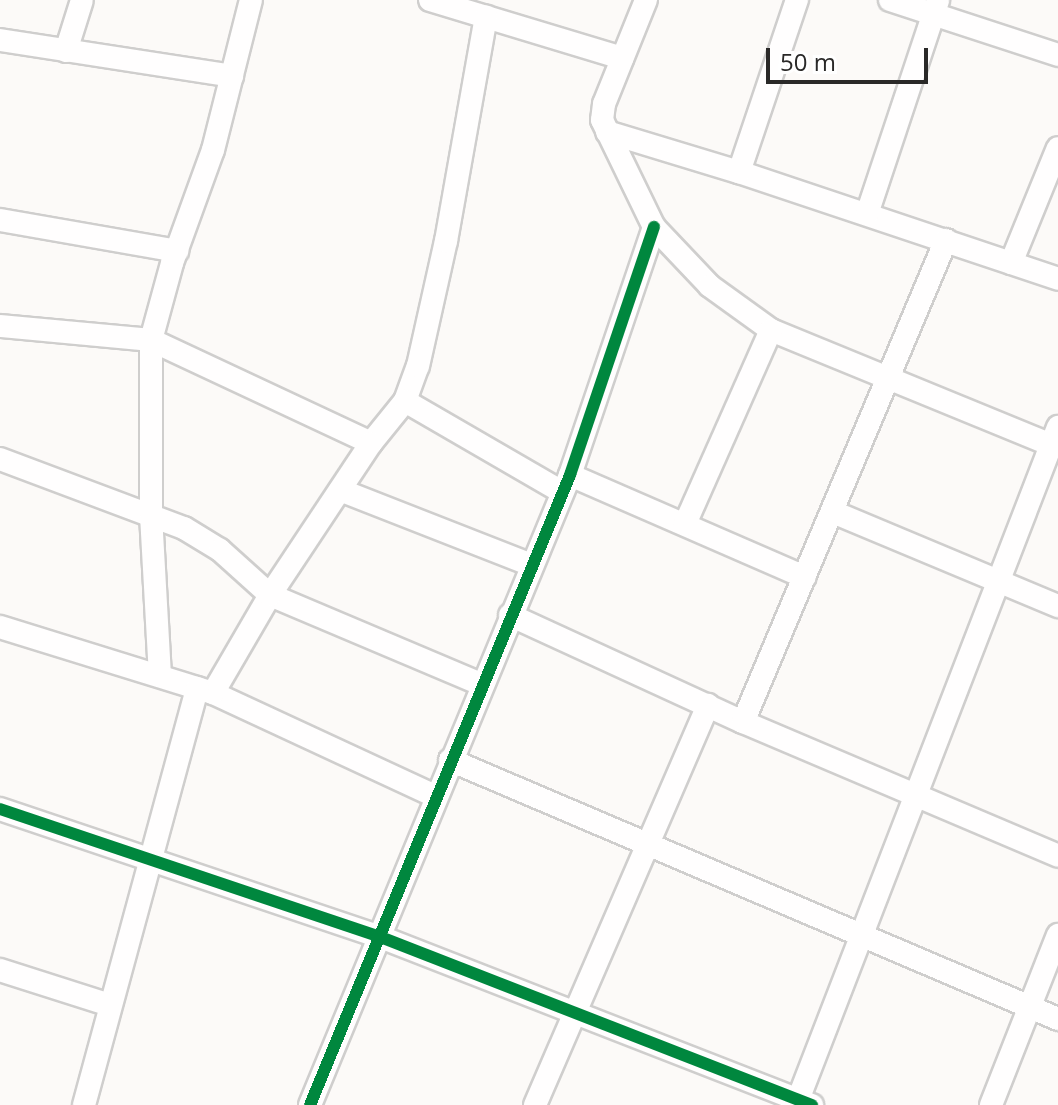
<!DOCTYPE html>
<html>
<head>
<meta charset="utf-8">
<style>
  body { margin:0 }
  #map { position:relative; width:1058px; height:1105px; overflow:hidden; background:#fcfaf8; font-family:"Open Sans",sans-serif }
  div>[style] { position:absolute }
  .roads { filter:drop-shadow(2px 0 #cfcecd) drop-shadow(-2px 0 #cfcecd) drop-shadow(0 2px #cfcecd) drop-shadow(0 -2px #cfcecd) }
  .minor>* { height:22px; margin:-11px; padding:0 11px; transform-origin:11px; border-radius:11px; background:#fffefe }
  .cycleway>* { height:12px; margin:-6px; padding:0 6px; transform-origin:6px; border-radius:6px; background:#00873e }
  span { translate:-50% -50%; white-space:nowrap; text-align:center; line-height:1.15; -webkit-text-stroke:6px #fff; paint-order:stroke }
  .scale { position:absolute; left:766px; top:48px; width:162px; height:36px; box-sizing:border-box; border:4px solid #2a2928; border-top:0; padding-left:10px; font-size:24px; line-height:28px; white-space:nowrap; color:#2a2928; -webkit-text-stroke:6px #fff; paint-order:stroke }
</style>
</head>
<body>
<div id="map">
  <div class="roads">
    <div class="minor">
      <div style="left:430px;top:0;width:201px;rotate:16.8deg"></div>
      <div style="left:646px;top:0;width:112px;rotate:112deg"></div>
      <div style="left:604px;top:104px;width:16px;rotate:97deg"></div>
      <div style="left:602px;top:120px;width:119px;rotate:64.1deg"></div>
      <div style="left:654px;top:227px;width:81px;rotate:46.5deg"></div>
      <div style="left:710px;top:286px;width:75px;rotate:35.8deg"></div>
      <div style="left:771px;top:330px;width:303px;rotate:22.3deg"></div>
      <div style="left:890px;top:0;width:177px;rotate:18.1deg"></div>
      <div style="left:0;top:40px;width:235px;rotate:8.8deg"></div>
      <div style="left:66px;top:51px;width:53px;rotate:-72.6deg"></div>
      <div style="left:607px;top:132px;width:138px;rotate:16.9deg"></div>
      <div style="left:739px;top:172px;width:336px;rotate:18.5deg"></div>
      <div style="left:739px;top:172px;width:182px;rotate:-71.4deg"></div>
      <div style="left:867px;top:214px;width:225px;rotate:-71.6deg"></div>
      <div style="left:0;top:220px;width:180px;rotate:9.9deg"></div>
      <div style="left:1011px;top:263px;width:124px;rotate:-67.8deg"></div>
      <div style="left:0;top:326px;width:152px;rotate:5.3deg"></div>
      <div style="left:151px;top:340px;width:243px;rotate:25.1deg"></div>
      <div style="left:371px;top:443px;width:54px;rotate:-51deg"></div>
      <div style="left:405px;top:401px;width:37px;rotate:-70deg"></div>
      <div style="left:418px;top:366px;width:128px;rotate:-77.4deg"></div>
      <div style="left:446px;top:241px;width:228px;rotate:-79.9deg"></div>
      <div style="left:405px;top:401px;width:181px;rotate:30.1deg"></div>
      <div style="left:0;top:459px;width:197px;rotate:20.6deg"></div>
      <div style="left:184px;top:528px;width:42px;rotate:31.4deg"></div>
      <div style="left:220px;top:550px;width:67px;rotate:42deg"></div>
      <div style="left:270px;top:595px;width:229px;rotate:22.9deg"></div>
      <div style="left:570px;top:475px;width:256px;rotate:23.5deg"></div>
      <div style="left:340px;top:490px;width:205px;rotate:21.4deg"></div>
      <div style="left:833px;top:512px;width:244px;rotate:22.7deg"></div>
      <div style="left:685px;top:524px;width:212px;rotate:-66.1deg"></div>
      <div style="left:510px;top:615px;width:256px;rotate:24.7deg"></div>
      <div style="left:743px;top:722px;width:342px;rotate:23deg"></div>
      <div style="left:0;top:627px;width:223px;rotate:17.2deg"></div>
      <div style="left:213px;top:693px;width:245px;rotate:24.9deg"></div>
      <div style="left:160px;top:676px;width:163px;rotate:-93.2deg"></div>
      <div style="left:151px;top:513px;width:173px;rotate:-90deg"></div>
      <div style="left:151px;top:340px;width:80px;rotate:-74.7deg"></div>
      <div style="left:172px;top:263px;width:120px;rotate:-70.1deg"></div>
      <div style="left:213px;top:150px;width:155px;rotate:-75.8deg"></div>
      <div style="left:213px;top:693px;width:113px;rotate:-59.8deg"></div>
      <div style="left:270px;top:595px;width:182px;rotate:-56.4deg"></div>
      <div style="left:743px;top:722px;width:523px;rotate:-67.16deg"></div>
      <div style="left:450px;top:760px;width:661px;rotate:23.07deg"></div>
      <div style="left:0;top:809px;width:399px;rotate:18.6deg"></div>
      <div style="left:378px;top:936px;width:466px;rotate:21.3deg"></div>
      <div style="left:0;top:970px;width:115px;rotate:17.7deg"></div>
      <div style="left:84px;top:1105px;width:432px;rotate:-74.8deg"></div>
      <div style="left:310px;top:1105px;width:682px;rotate:-67.57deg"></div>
      <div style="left:570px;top:475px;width:262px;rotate:-71.3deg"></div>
      <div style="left:535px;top:1105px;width:436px;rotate:-66.6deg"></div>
      <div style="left:796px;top:1105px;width:727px;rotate:-68.87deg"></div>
      <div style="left:991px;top:1105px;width:183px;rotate:-68.5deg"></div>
    </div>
  </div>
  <div class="cycleway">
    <div style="left:0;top:809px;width:399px;rotate:18.6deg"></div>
    <div style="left:378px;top:936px;width:466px;rotate:21.3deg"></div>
    <div style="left:310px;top:1105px;width:682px;rotate:-67.57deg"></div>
    <div style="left:570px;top:475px;width:262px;rotate:-71.3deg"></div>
  </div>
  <div class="scale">50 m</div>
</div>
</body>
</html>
